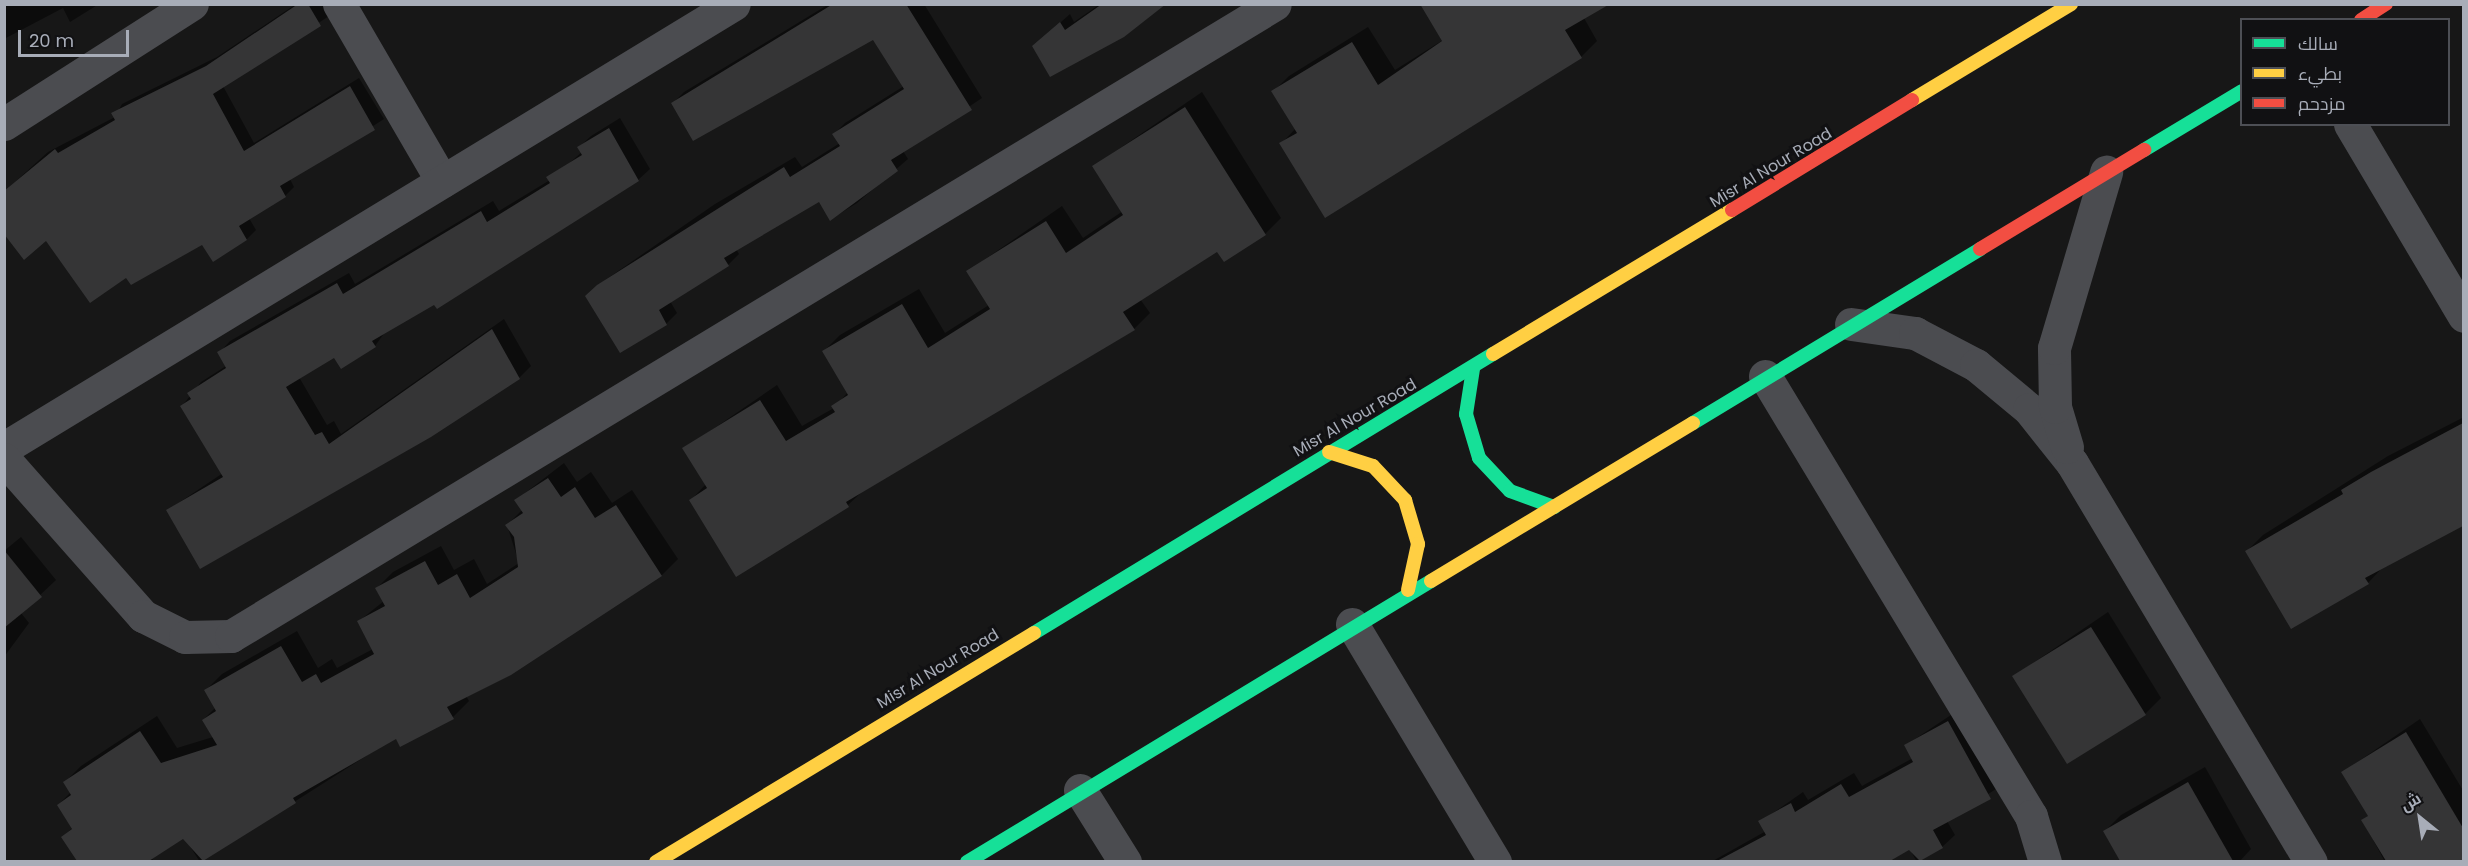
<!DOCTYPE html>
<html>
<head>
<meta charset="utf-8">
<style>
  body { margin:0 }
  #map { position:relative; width:2468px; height:866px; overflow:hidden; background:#171717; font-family:Poppins,Cairo,sans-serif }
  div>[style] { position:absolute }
  .shadow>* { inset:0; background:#0007 }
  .building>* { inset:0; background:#353536 }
  .street>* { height:33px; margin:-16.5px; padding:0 16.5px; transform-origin:16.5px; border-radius:16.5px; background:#4b4c50 }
  .fast>* { height:14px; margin:-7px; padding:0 7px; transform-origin:7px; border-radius:7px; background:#16e098 }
  .slow>* { height:14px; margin:-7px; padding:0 7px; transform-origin:7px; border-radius:7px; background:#ffcf43 }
  .jam>* { height:14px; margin:-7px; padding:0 7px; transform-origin:7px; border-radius:7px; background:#f24e42 }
  span { translate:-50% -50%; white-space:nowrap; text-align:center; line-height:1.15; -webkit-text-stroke:6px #111113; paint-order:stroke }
  .street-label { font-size:16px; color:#a8adb8 }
  .frame { position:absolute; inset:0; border:6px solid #a8adb8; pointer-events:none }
  .legend { position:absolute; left:2240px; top:18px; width:210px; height:108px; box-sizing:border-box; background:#111113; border:2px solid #4d4f55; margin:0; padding:8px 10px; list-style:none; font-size:18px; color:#a8adb8 }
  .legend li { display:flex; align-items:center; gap:12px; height:30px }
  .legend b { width:30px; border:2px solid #4d4f55 }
  .north { position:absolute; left:2390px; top:788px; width:60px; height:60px; -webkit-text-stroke:4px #111113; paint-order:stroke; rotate:330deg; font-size:16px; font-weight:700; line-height:24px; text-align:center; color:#a8adb8 }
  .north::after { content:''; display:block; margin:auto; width:21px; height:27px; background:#a8adb8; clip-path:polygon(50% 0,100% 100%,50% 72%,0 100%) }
  .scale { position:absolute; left:18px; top:30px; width:111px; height:27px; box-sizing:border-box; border:3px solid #a8adb8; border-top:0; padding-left:8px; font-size:18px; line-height:21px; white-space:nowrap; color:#a8adb8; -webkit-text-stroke:4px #111113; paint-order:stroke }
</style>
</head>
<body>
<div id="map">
  <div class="shadow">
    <div style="clip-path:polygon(4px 4px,99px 4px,70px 22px,63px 8px,4px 39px)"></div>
    <div style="clip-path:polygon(296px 4px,322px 4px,329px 16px,223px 86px,254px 143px,359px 78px,384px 119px,290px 179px,294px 187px,285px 196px,249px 218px,256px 230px,247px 239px,214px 260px,203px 243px,127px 276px,46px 238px,4px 192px,48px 152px,115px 117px,122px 104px,217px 57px)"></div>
    <div style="clip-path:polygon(829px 4px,924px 4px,982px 98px,903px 151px,908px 159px,857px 203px,831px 219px,820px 200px,736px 249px,739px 254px,728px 265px,670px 301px,677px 313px,666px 324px,621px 351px,598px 285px,715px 204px,795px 157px,802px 167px,840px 143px,834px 134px,845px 123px,904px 86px,874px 38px,693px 139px,673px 103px,684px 92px)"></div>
    <div style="clip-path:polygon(1100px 4px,1157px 4px,1034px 46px,1070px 14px,1074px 22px)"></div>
    <div style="clip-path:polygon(1422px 4px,1609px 4px,1584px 18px,1597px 41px,1581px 57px,1281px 144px,1296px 128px,1273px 92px,1289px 76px,1368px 27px,1395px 70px,1443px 40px)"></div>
    <div style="clip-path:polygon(1202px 92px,1281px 218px,1265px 234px,1218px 250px,1140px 299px,1150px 313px,1134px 329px,865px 489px,848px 505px,737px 575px,691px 500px,706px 484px,684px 449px,777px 385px,802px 426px,834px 408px,848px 392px,824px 351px,840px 335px,919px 289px,945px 333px,989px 305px,968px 271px,1062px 206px,1083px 238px,1123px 211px,1094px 166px)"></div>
    <div style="clip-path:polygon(620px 118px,650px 169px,638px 180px,385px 332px,375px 346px,335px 356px,299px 377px,327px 425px,334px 421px,341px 434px,504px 319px,531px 366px,519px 378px,431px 436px,168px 510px,223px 473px,182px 406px,201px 382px,226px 366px,219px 353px,230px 341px,349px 273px,355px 284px,493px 201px,499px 211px,550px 180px,582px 152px,579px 147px,591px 136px)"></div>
    <div style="clip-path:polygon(2464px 417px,2464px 525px,2384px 566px,2368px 583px,2247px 551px,2263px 535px,2388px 456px)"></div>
    <div style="clip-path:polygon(564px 463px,577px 482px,591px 472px,612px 503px,632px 490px,678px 559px,662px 575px,466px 696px,469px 701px,453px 717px,396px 737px,200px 862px,184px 837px,152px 858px,154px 862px,79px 862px,63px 837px,73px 827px,58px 805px,71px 792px,65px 782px,81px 766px,157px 716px,177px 748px,213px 737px,203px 720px,216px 707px,206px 690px,222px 674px,297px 631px,318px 668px,332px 659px,337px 668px,373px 649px,359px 621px,384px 601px,377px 588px,393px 572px,441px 546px,454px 570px,474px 559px,487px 584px,519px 563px,507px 525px,522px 510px,516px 500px)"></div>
    <div style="clip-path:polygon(21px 537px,56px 580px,21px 613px,29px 623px,4px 657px,4px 551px)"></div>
    <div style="clip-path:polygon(2108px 612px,2161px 698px,2145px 714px,2014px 676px)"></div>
    <div style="clip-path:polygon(1960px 709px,2002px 785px,1947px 821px,1955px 835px,1942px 847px,1917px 862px,1909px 848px,1887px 862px,1711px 862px,1766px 831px,1760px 822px,1803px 792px,1808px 800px,1854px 773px,1862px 786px,1913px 758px,1906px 745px)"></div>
    <div style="clip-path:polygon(2420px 719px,2464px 792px,2464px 862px,2385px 862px,2363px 821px,2369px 815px,2343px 772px)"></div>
    <div style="clip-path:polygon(2205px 767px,2251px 849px,2239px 862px,2122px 862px,2105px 831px,2121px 815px)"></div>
  </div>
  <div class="building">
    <div style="clip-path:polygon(298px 4px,308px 4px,321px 26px,213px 94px,244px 151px,350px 86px,375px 130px,280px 186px,286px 197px,239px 226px,247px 240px,213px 262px,202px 245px,131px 285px,126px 278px,90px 303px,46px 241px,24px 260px,4px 234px,4px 191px,55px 149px,58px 153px,115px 120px,111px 113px,206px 66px)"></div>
    <div style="clip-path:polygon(833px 4px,906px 4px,972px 110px,891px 160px,898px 171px,830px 221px,819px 202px,724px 258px,729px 266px,659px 310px,667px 325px,620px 353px,585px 296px,597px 285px,784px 167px,790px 177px,840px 146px,832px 134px,904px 89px,873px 40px,693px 141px,671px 103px)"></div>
    <div style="clip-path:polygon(1102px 4px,1166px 4px,1124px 37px,1050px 77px,1032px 46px,1060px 22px,1065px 30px)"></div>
    <div style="clip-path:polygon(1420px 4px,1610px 4px,1565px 30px,1582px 58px,1325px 218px,1279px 143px,1297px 133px,1271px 91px,1352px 42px,1378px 85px,1442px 41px)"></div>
    <div style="clip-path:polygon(1185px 107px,1266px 235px,1224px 262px,1217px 252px,1123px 312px,1135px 330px,846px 502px,849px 507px,736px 577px,689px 500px,707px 488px,682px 448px,760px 400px,786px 441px,835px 412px,831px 406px,848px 395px,822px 351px,902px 304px,928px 348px,990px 309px,966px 271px,1046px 221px,1066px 253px,1123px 215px,1092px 166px)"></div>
    <div style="clip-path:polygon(609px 128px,639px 181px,437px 309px,434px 305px,372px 341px,376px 347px,341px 369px,334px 358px,286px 387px,315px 435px,322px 432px,329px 444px,492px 329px,520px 379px,431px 437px,200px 569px,166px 510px,223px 477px,180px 406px,191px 399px,187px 393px,226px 368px,217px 352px,337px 283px,343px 294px,481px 211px,487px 222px,550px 183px,546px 177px,582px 155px,577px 147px)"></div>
    <div style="clip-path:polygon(2463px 423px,2463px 526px,2365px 578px,2369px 584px,2291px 629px,2245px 551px,2343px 494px,2341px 490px,2371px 472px)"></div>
    <div style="clip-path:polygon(548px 478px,561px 497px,575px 487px,595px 518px,616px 505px,662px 576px,511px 675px,447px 707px,454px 719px,400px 747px,396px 739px,293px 798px,296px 803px,203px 861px,183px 839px,149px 861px,77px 861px,61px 837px,72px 829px,57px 805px,71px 795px,63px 782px,140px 731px,161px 763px,217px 745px,202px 720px,216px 711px,204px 690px,281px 646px,302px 682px,316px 674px,321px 683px,374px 654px,357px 621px,385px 606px,375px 588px,425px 561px,438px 585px,457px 574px,470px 598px,518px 567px,514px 537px,505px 525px,523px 513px,514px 500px)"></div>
    <div style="clip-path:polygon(4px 550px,42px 597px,4px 628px)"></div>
    <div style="clip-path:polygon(2091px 627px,2146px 715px,2067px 764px,2012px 676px)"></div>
    <div style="clip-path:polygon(1948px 721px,1991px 799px,1933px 830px,1943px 848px,1920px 861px,1909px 850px,1890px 861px,1717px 861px,1766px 835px,1758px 821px,1791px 803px,1795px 812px,1841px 784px,1849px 797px,1913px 762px,1904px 745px)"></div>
    <div style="clip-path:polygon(2406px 732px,2463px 828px,2463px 861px,2386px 861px,2361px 820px,2368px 816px,2341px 772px)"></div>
    <div style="clip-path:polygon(2188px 782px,2233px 861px,2120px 861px,2103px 831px)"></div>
  </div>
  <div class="street">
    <div style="left:339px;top:4px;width:205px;rotate:59.8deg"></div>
    <div style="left:4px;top:124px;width:223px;rotate:-32.6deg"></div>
    <div style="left:2350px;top:124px;width:223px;rotate:59.3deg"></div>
    <div style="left:1851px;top:324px;width:65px;rotate:8deg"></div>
    <div style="left:1915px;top:333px;width:69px;rotate:27.7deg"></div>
    <div style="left:1976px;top:365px;width:69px;rotate:39.7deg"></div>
    <div style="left:2029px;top:409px;width:69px;rotate:51.5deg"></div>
    <div style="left:2072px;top:463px;width:465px;rotate:59.1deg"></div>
    <div style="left:1765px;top:376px;width:514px;rotate:58.85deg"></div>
    <div style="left:2031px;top:816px;width:48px;rotate:73.1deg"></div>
    <div style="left:2067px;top:447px;width:42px;rotate:-106.7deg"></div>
    <div style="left:2055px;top:407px;width:59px;rotate:-91deg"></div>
    <div style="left:2054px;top:348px;width:184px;rotate:-73.5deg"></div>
    <div style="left:4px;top:448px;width:854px;rotate:-31.31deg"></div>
    <div style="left:4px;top:459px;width:210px;rotate:48.5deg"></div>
    <div style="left:143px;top:616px;width:47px;rotate:26.6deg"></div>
    <div style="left:185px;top:637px;width:46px;rotate:-1.2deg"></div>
    <div style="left:231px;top:636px;width:1220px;rotate:-31.19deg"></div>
    <div style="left:1352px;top:624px;width:278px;rotate:59deg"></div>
    <div style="left:1080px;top:790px;width:85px;rotate:58deg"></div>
  </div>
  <div class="fast">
    <div style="left:2144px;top:150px;width:114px;rotate:-31deg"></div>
    <div style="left:1473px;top:369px;width:46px;rotate:98.8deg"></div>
    <div style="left:1466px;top:414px;width:46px;rotate:73.5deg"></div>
    <div style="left:1479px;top:458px;width:45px;rotate:46.8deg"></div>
    <div style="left:1510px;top:491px;width:47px;rotate:20deg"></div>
    <div style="left:1693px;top:423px;width:336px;rotate:-31.2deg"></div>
    <div style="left:1034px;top:633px;width:537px;rotate:-31.29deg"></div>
    <div style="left:967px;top:862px;width:542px;rotate:-31.2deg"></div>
  </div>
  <div class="slow">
    <div style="left:1912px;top:100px;width:186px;rotate:-31.1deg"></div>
    <div style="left:1493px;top:354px;width:279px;rotate:-31.1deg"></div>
    <div style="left:1329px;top:452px;width:46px;rotate:17.7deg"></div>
    <div style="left:1373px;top:466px;width:47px;rotate:46.7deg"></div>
    <div style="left:1405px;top:500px;width:46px;rotate:73.5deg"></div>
    <div style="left:1418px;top:544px;width:47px;rotate:102.3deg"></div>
    <div style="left:1431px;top:581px;width:306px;rotate:-31.1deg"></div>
    <div style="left:656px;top:862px;width:442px;rotate:-31.2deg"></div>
  </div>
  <div class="jam">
    <div style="left:2361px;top:20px;width:30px;rotate:-33deg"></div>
    <div style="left:1732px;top:210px;width:211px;rotate:-31.4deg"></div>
    <div style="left:1980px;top:249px;width:192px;rotate:-31.1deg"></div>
  </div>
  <div class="street-label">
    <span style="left:1771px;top:168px;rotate:-31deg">Misr Al Nour Road</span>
    <span style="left:1355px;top:418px;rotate:-30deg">Misr Al Nour Road</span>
    <span style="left:938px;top:669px;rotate:-31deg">Misr Al Nour Road</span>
  </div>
  <div class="frame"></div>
  <ul class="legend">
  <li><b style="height:8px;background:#16e098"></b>سالك</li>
  <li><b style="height:8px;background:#ffcf43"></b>بطيء</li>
  <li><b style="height:8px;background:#f24e42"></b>مزدحم</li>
  </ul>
  <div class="north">ش</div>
  <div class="scale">20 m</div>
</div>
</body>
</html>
